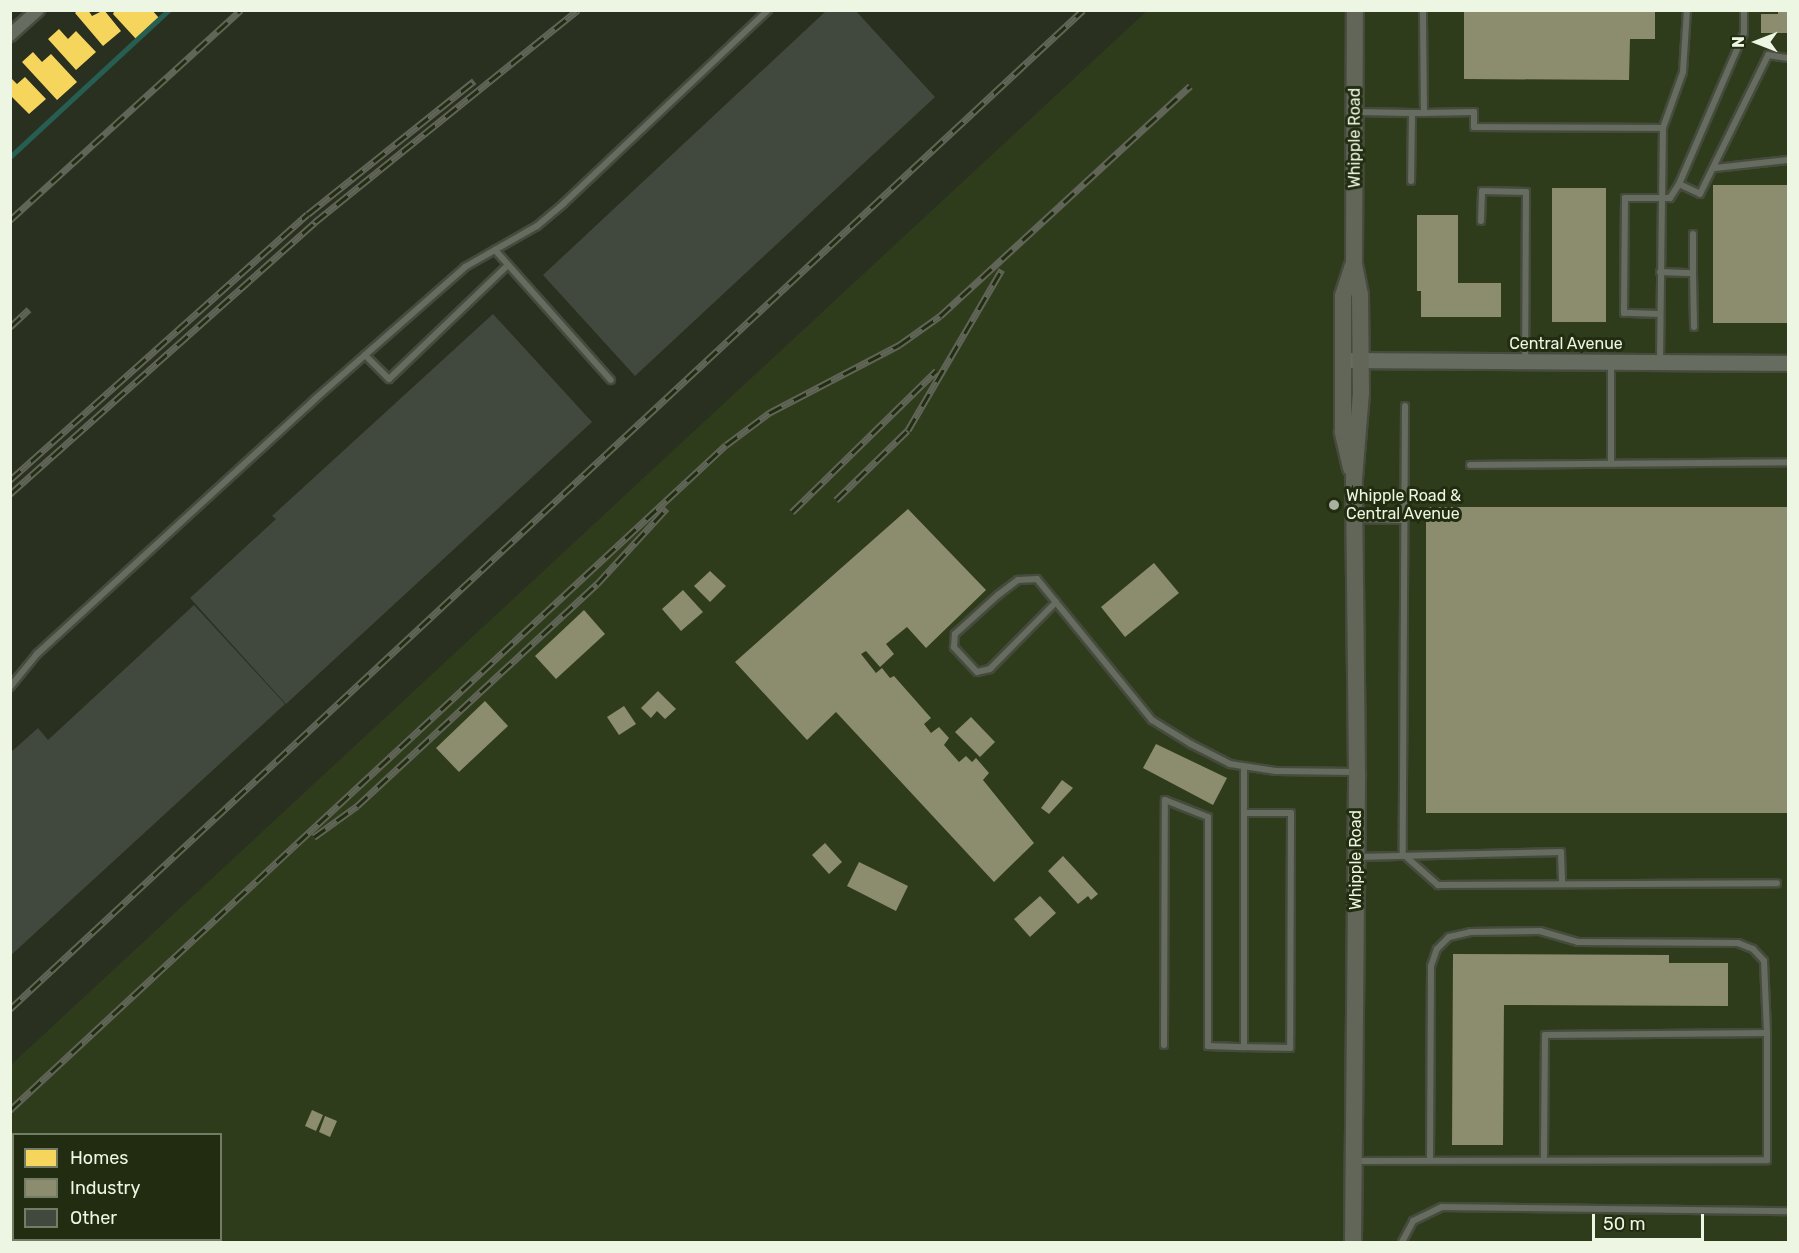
<!DOCTYPE html>
<html>
<head>
<meta charset="utf-8">
<style>
  body { margin:0 }
  #map { position:relative; width:1799px; height:1253px; overflow:hidden; background:#2a3020; font-family:Rubik,sans-serif }
  div>[style] { position:absolute }
  .built>* { inset:0; background:#2f3c1c }
  .homes>* { inset:0; background:#f6d55c }
  .industry>* { inset:0; background:#8c8c6e }
  .stream>* { height:4.5px; margin:-2.25px; padding:0 2.25px; transform-origin:2.25px; border-radius:2.25px; background:#265e51 }
  .building>* { inset:0; background:#41493e }
  .roads { filter:drop-shadow(2px 0 #464b3d) drop-shadow(-2px 0 #464b3d) drop-shadow(0 2px #464b3d) drop-shadow(0 -2px #464b3d) }
  .service>* { height:6px; margin:-3px; padding:0 3px; transform-origin:3px; border-radius:3px; background:#666c5f }
  .minor>* { height:12px; margin:-6px; padding:0 6px; transform-origin:6px; border-radius:6px; background:#666c5f }
  .tertiary>* { height:15px; margin:-7.5px; padding:0 7.5px; transform-origin:7.5px; border-radius:7.5px; background:#666c5f }
  .secondary>* { height:16px; margin:-8px; padding:0 8px; transform-origin:8px; border-radius:8px; background:#616658 }
  .rail>* { height:7px; margin-top:-3.5px; transform-origin:0; background:repeating-linear-gradient(90deg,#212c10 0 14px,#606557 0 28px); box-sizing:border-box; border-block:2px solid #606557 }
  .dots>* { width:16px; height:16px; translate:-50% -50%; box-sizing:border-box; border:3px solid #212c10; border-radius:50% }
  span { translate:-50% -50%; white-space:nowrap; text-align:center; line-height:1.15; -webkit-text-stroke:6px #212c10; paint-order:stroke }
  .street-label { font-size:16px; color:#edf5e3 }
  .poi-label { font-size:16px; color:#edf5e3 }
  .left { translate:0 -50%; text-align:left }
  .frame { position:absolute; inset:0; border:12px solid #edf5e3; pointer-events:none }
  .legend { position:absolute; left:12px; top:1133px; width:210px; height:108px; box-sizing:border-box; background:#212c10; border:2px solid #737c64; margin:0; padding:8px 10px; list-style:none; font-size:18px; color:#edf5e3 }
  .legend li { display:flex; align-items:center; gap:12px; height:30px }
  .legend b { width:30px; border:2px solid #737c64 }
  .north { position:absolute; left:1727px; top:12px; width:60px; height:60px; -webkit-text-stroke:4px #212c10; paint-order:stroke; rotate:270deg; font-size:16px; font-weight:700; line-height:24px; text-align:center; color:#edf5e3 }
  .north::after { content:''; display:block; margin:auto; width:21px; height:27px; background:#edf5e3; clip-path:polygon(50% 0,100% 100%,50% 72%,0 100%) }
  .scale { position:absolute; left:1592px; top:1214px; width:112px; height:27px; box-sizing:border-box; border:3px solid #edf5e3; border-top:0; padding-left:8px; font-size:18px; line-height:21px; white-space:nowrap; color:#edf5e3; -webkit-text-stroke:4px #212c10; paint-order:stroke }
</style>
</head>
<body>
<div id="map">
  <div class="built">
    <div style="clip-path:polygon(evenodd,1147px 11px,1788px 11px,1788px 1242px,11px 1242px,11px 1065px,1147px 11px,14px 1134px,220px 1134px,220px 1240px,14px 1240px,14px 1134px)"></div>
  </div>
  <div class="homes">
    <div style="clip-path:polygon(78px 10px,88px 10px,92px 16px,104px 10px,121px 31px,103px 46px,75px 13px)"></div>
    <div style="clip-path:polygon(115px 10px,152px 10px,159px 18px,136px 39px,113px 14px)"></div>
    <div style="clip-path:polygon(59px 29px,68px 39px,76px 31px,96px 52px,76px 70px,48px 39px)"></div>
    <div style="clip-path:polygon(33px 52px,42px 62px,51px 54px,77px 82px,57px 100px,22px 62px)"></div>
    <div style="clip-path:polygon(10px 77px,17px 84px,25px 77px,46px 99px,29px 114px,10px 95px)"></div>
  </div>
  <div class="industry">
    <div style="clip-path:polygon(1464px 10px,1655px 10px,1655px 39px,1630px 39px,1629px 80px,1464px 79px)"></div>
    <div style="clip-path:polygon(1778px 10px,1788px 10px,1788px 33px,1761px 33px,1761px 14px,1778px 14px)"></div>
    <div style="clip-path:polygon(1713px 185px,1788px 185px,1788px 323px,1713px 323px)"></div>
    <div style="clip-path:polygon(1552px 188px,1606px 188px,1606px 322px,1552px 322px)"></div>
    <div style="clip-path:polygon(1417px 215px,1458px 215px,1458px 283px,1501px 283px,1501px 317px,1421px 317px,1421px 291px,1417px 291px)"></div>
    <div style="clip-path:polygon(1426px 507px,1788px 507px,1788px 813px,1426px 813px)"></div>
    <div style="clip-path:polygon(908px 509px,986px 590px,926px 648px,907px 627px,886px 644px,894px 654px,880px 667px,866px 651px,861px 654px,876px 673px,882px 668px,890px 678px,894px 676px,931px 718px,924px 724px,931px 733px,939px 727px,949px 738px,944px 745px,959px 762px,966px 756px,972px 762px,976px 758px,989px 773px,983px 780px,1034px 843px,994px 882px,836px 712px,807px 740px,735px 662px)"></div>
    <div style="clip-path:polygon(1154px 563px,1179px 593px,1125px 637px,1101px 607px)"></div>
    <div style="clip-path:polygon(710px 571px,726px 586px,710px 602px,694px 586px)"></div>
    <div style="clip-path:polygon(683px 590px,703px 612px,681px 631px,662px 609px)"></div>
    <div style="clip-path:polygon(584px 610px,605px 634px,556px 679px,535px 656px)"></div>
    <div style="clip-path:polygon(658px 691px,676px 709px,665px 719px,657px 711px,651px 718px,641px 708px)"></div>
    <div style="clip-path:polygon(485px 701px,508px 726px,459px 772px,436px 748px)"></div>
    <div style="clip-path:polygon(624px 706px,636px 724px,619px 735px,607px 717px)"></div>
    <div style="clip-path:polygon(971px 717px,995px 742px,980px 757px,955px 732px)"></div>
    <div style="clip-path:polygon(1156px 744px,1227px 778px,1213px 805px,1143px 768px)"></div>
    <div style="clip-path:polygon(1062px 780px,1073px 788px,1049px 814px,1041px 808px)"></div>
    <div style="clip-path:polygon(825px 843px,842px 862px,829px 874px,812px 855px)"></div>
    <div style="clip-path:polygon(1063px 856px,1098px 894px,1091px 900px,1088px 896px,1078px 904px,1048px 871px)"></div>
    <div style="clip-path:polygon(859px 862px,908px 886px,896px 911px,847px 886px)"></div>
    <div style="clip-path:polygon(1040px 896px,1056px 913px,1030px 937px,1014px 919px)"></div>
    <div style="clip-path:polygon(1453px 954px,1669px 955px,1669px 963px,1728px 963px,1728px 1006px,1504px 1005px,1503px 1145px,1452px 1145px)"></div>
    <div style="clip-path:polygon(312px 1110px,323px 1115px,316px 1131px,305px 1126px)"></div>
    <div style="clip-path:polygon(325px 1116px,337px 1121px,330px 1137px,319px 1132px)"></div>
  </div>
  <div class="stream">
    <div style="left:10px;top:157px;width:217px;rotate:-42.8deg"></div>
  </div>
  <div class="building">
    <div style="clip-path:polygon(827px 10px,855px 10px,935px 97px,635px 376px,543px 275px)"></div>
    <div style="clip-path:polygon(493px 314px,592px 422px,286px 704px,190px 598px,276px 519px,272px 516px)"></div>
    <div style="clip-path:polygon(194px 605px,285px 704px,10px 956px,10px 753px,38px 728px,48px 740px)"></div>
  </div>
  <div class="roads">
    <div class="service">
      <div style="left:1687px;top:10px;width:62px;rotate:93.7deg"></div>
      <div style="left:1683px;top:72px;width:59px;rotate:109.7deg"></div>
      <div style="left:1663px;top:128px;width:70px;rotate:90.8deg"></div>
      <div style="left:1662px;top:198px;width:8px"></div>
      <div style="left:1670px;top:198px;width:17px;rotate:-57deg"></div>
      <div style="left:1679px;top:184px;width:23px;rotate:25deg"></div>
      <div style="left:1700px;top:194px;width:155px;rotate:-63.9deg"></div>
      <div style="left:1768px;top:55px;width:20px;rotate:9deg"></div>
      <div style="left:1356px;top:112px;width:56px;rotate:1deg"></div>
      <div style="left:1412px;top:113px;width:68px;rotate:90.8deg"></div>
      <div style="left:1412px;top:113px;width:12px"></div>
      <div style="left:1424px;top:113px;width:103px;rotate:-90.6deg"></div>
      <div style="left:1424px;top:113px;width:50px;rotate:-1.1deg"></div>
      <div style="left:1474px;top:112px;width:15px;rotate:90deg"></div>
      <div style="left:1474px;top:127px;width:189px;rotate:0.3deg"></div>
      <div style="left:1715px;top:168px;width:73px;rotate:-6.3deg"></div>
      <div style="left:1679px;top:184px;width:164px;rotate:-66.7deg"></div>
      <div style="left:1744px;top:33px;width:23px;rotate:-90deg"></div>
      <div style="left:1481px;top:221px;width:30px;rotate:-88deg"></div>
      <div style="left:1482px;top:191px;width:44px;rotate:1.3deg"></div>
      <div style="left:1526px;top:192px;width:169px;rotate:90.3deg"></div>
      <div style="left:495px;top:250px;width:174px;rotate:48.3deg"></div>
      <div style="left:1660px;top:272px;width:33px;rotate:2deg"></div>
      <div style="left:1693px;top:273px;width:39px;rotate:-90deg"></div>
      <div style="left:1693px;top:273px;width:54px;rotate:88.9deg"></div>
      <div style="left:1660px;top:314px;width:36px;rotate:-178deg"></div>
      <div style="left:1624px;top:313px;width:115px;rotate:-89.5deg"></div>
      <div style="left:1625px;top:198px;width:37px"></div>
      <div style="left:1662px;top:198px;width:163px;rotate:90.7deg"></div>
      <div style="left:365px;top:355px;width:34px;rotate:45deg"></div>
      <div style="left:389px;top:379px;width:165px;rotate:-43.8deg"></div>
      <div style="left:1611px;top:362px;width:100px;rotate:90deg"></div>
      <div style="left:1405px;top:406px;width:448px;rotate:90.3deg"></div>
      <div style="left:1403px;top:854px;width:47px;rotate:41.5deg"></div>
      <div style="left:1438px;top:885px;width:339px;rotate:-0.3deg"></div>
      <div style="left:1470px;top:465px;width:318px;rotate:-0.5deg"></div>
      <div style="left:1356px;top:519px;width:48px;rotate:1.2deg"></div>
      <div style="left:1056px;top:602px;width:94px;rotate:134.6deg"></div>
      <div style="left:990px;top:669px;width:13px;rotate:167deg"></div>
      <div style="left:977px;top:672px;width:34px;rotate:-133deg"></div>
      <div style="left:954px;top:647px;width:13px;rotate:-86deg"></div>
      <div style="left:955px;top:634px;width:58px;rotate:-42.2deg"></div>
      <div style="left:998px;top:595px;width:25px;rotate:-37deg"></div>
      <div style="left:1018px;top:580px;width:19px;rotate:-3deg"></div>
      <div style="left:1037px;top:579px;width:182px;rotate:50.8deg"></div>
      <div style="left:1152px;top:720px;width:46px;rotate:31.6deg"></div>
      <div style="left:1191px;top:744px;width:44px;rotate:27.1deg"></div>
      <div style="left:1230px;top:764px;width:46px;rotate:8.8deg"></div>
      <div style="left:1275px;top:771px;width:81px;rotate:0.7deg"></div>
      <div style="left:10px;top:687px;width:43px;rotate:-50.7deg"></div>
      <div style="left:37px;top:654px;width:377px;rotate:-42.5deg"></div>
      <div style="left:315px;top:399px;width:200px;rotate:-41.3deg"></div>
      <div style="left:465px;top:267px;width:83px;rotate:-29.7deg"></div>
      <div style="left:537px;top:226px;width:35px;rotate:-40deg"></div>
      <div style="left:564px;top:203px;width:281px;rotate:-43.4deg"></div>
      <div style="left:1244px;top:813px;width:47px"></div>
      <div style="left:1291px;top:813px;width:235px;rotate:90.2deg"></div>
      <div style="left:1290px;top:1048px;width:46px;rotate:-178.8deg"></div>
      <div style="left:1357px;top:857px;width:204px;rotate:-1.4deg"></div>
      <div style="left:1561px;top:852px;width:32px;rotate:88deg"></div>
      <div style="left:1164px;top:1045px;width:245px;rotate:-89.8deg"></div>
      <div style="left:1165px;top:800px;width:46px;rotate:21.6deg"></div>
      <div style="left:1208px;top:817px;width:229px;rotate:90deg"></div>
      <div style="left:1208px;top:1046px;width:36px;rotate:2deg"></div>
      <div style="left:1244px;top:1047px;width:280px;rotate:-90deg"></div>
      <div style="left:1430px;top:1160px;width:194px;rotate:-89.7deg"></div>
      <div style="left:1431px;top:966px;width:18px;rotate:-71deg"></div>
      <div style="left:1437px;top:949px;width:17px;rotate:-45deg"></div>
      <div style="left:1449px;top:937px;width:22px;rotate:-13deg"></div>
      <div style="left:1470px;top:932px;width:70px;rotate:-0.8deg"></div>
      <div style="left:1540px;top:931px;width:40px;rotate:16deg"></div>
      <div style="left:1578px;top:942px;width:160px;rotate:0.4deg"></div>
      <div style="left:1738px;top:943px;width:16px;rotate:22deg"></div>
      <div style="left:1753px;top:949px;width:16px;rotate:47deg"></div>
      <div style="left:1764px;top:961px;width:72px;rotate:87.6deg"></div>
      <div style="left:1355px;top:1161px;width:412px;rotate:-0.1deg"></div>
      <div style="left:1767px;top:1160px;width:127px;rotate:-90deg"></div>
      <div style="left:1767px;top:1033px;width:222px;rotate:179.5deg"></div>
      <div style="left:1545px;top:1035px;width:125px;rotate:90.5deg"></div>
      <div style="left:1402px;top:1242px;width:24px;rotate:-62deg"></div>
      <div style="left:1413px;top:1221px;width:32px;rotate:-26deg"></div>
      <div style="left:1442px;top:1207px;width:346px;rotate:0.7deg"></div>
    </div>
    <div class="minor">
      <div style="left:10px;top:35px;width:38px;rotate:-42deg"></div>
    </div>
    <div class="tertiary">
      <div style="left:1351px;top:360px;width:437px;rotate:0.4deg"></div>
    </div>
    <div class="secondary">
      <div style="left:1351px;top:468px;width:37px;rotate:-103deg"></div>
      <div style="left:1343px;top:432px;width:136px;rotate:-90deg"></div>
      <div style="left:1343px;top:296px;width:32px;rotate:-72deg"></div>
      <div style="left:1353px;top:1242px;width:470px;rotate:-89.5deg"></div>
      <div style="left:1357px;top:772px;width:294px;rotate:-90.6deg"></div>
      <div style="left:1354px;top:478px;width:85px;rotate:-85.3deg"></div>
      <div style="left:1361px;top:393px;width:98px;rotate:-90.6deg"></div>
      <div style="left:1360px;top:295px;width:31px;rotate:-101deg"></div>
      <div style="left:1354px;top:265px;width:255px;rotate:-89.8deg"></div>
    </div>
  </div>
  <div class="rail">
    <div style="left:10px;top:220px;width:312px;rotate:-42.3deg"></div>
    <div style="left:10px;top:327px;width:26px;rotate:-43deg"></div>
    <div style="left:10px;top:480px;width:399px;rotate:-41.8deg"></div>
    <div style="left:308px;top:214px;width:213px;rotate:-38.7deg"></div>
    <div style="left:10px;top:494px;width:409px;rotate:-41.7deg"></div>
    <div style="left:315px;top:222px;width:338px;rotate:-38.9deg"></div>
    <div style="left:836px;top:500px;width:100px;rotate:-44.2deg"></div>
    <div style="left:908px;top:430px;width:186px;rotate:-59.7deg"></div>
    <div style="left:792px;top:512px;width:202px;rotate:-44.4deg"></div>
    <div style="left:314px;top:837px;width:53px;rotate:-35.8deg"></div>
    <div style="left:357px;top:806px;width:327px;rotate:-42.8deg"></div>
    <div style="left:597px;top:584px;width:103px;rotate:-47.4deg"></div>
    <div style="left:10px;top:1009px;width:1466px;rotate:-42.95deg"></div>
    <div style="left:10px;top:1110px;width:977px;rotate:-42.89deg"></div>
    <div style="left:726px;top:445px;width:54px;rotate:-36.7deg"></div>
    <div style="left:769px;top:413px;width:147px;rotate:-27.6deg"></div>
    <div style="left:899px;top:345px;width:50px;rotate:-35.3deg"></div>
    <div style="left:940px;top:316px;width:340px;rotate:-42.6deg"></div>
  </div>
  <div class="dots">
    <div style="left:1334px;top:505px;background:#a9b09f"></div>
  </div>
  <div class="street-label">
    <span style="left:1355px;top:138px;rotate:-90deg">Whipple Road</span>
    <span style="left:1566px;top:344px">Central Avenue</span>
    <span style="left:1356px;top:860px;rotate:-90deg">Whipple Road</span>
  </div>
  <div class="poi-label">
    <span class="left" style="left:1346px;top:505px">Whipple Road &amp;<br>Central Avenue</span>
  </div>
  <div class="frame"></div>
  <ul class="legend">
  <li><b style="height:16px;background:#f6d55c"></b>Homes</li>
  <li><b style="height:16px;background:#8c8c6e"></b>Industry</li>
  <li><b style="height:16px;background:#41493e"></b>Other</li>
  </ul>
  <div class="north">N</div>
  <div class="scale">50 m</div>
</div>
</body>
</html>
